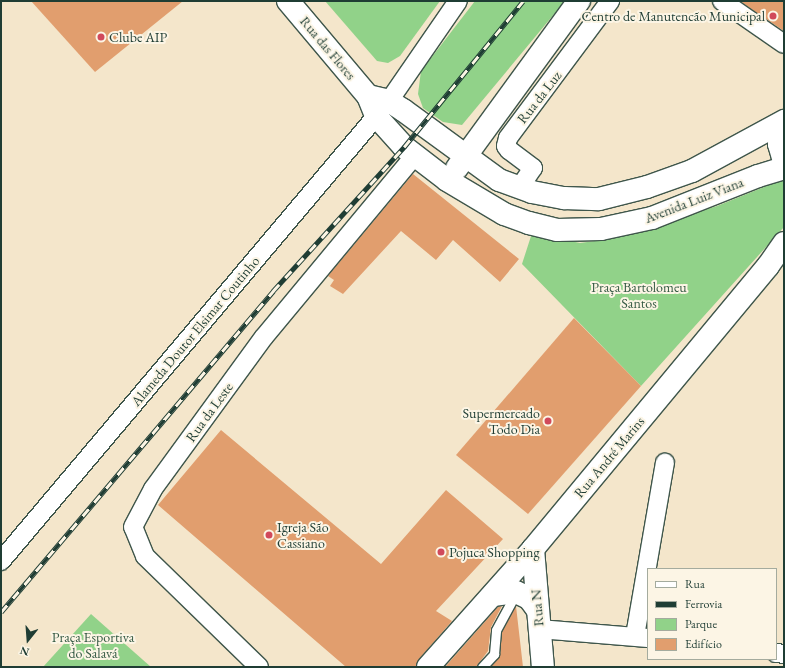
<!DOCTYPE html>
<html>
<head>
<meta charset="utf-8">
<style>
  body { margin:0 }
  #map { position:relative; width:785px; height:668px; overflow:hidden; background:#f4e6cb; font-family:"EB Garamond",serif }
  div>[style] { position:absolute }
  .green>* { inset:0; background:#91d289 }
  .building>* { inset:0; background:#e19e6e }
  .roads { filter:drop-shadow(1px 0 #3f564b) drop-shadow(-1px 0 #3f564b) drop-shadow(0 1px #3f564b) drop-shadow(0 -1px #3f564b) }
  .service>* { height:9px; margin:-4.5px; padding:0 4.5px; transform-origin:4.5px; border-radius:4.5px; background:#fff }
  .minor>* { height:18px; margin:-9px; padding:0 9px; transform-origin:9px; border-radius:9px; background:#fff }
  .tertiary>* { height:22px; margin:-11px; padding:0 11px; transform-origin:11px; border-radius:11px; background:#fff }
  .rail>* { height:4.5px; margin-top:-2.25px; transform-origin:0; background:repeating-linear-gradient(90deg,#fcf5e5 0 9px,#1f3d34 0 18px); box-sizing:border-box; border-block:1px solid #1f3d34 }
  .dots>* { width:11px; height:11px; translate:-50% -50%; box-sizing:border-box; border:2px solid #fcf5e5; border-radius:50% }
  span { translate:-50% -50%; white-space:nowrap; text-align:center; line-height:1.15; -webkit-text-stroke:4px #fcf5e5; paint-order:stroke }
  .poi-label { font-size:14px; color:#1f3d34 }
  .right { translate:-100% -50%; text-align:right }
  .left { translate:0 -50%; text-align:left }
  .street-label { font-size:14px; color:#1f3d34 }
  .park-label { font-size:14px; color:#365b45 }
  .frame { position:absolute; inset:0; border:2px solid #1f3d34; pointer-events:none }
  .legend { position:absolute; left:647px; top:568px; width:130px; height:92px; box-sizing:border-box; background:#fcf5e5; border:1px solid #a4ab9e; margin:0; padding:5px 7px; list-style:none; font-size:12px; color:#1f3d34 }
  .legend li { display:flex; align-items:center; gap:8px; height:20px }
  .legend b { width:20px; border:1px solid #a4ab9e }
  .north { position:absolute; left:8px; top:620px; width:40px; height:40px; -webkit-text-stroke:3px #fcf5e5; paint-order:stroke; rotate:197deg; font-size:11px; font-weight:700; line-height:16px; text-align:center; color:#1f3d34 }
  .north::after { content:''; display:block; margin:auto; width:14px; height:18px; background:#1f3d34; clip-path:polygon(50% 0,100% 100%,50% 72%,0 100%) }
</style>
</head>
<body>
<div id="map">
  <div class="green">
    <div style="clip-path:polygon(325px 1px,440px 1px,400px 56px,388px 63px,377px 61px)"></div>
    <div style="clip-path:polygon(475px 1px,565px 1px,462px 125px,443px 122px,423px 108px,418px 94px,421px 71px)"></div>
    <div style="clip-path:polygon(784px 179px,784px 227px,641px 386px,522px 264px,532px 233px,580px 243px,616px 238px,717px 206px)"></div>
    <div style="clip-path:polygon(91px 614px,151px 667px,43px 667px)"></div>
  </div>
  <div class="building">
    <div style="clip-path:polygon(31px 1px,183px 1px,95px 72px)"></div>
    <div style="clip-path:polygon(740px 1px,784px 1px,784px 31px,757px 13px)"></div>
    <div style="clip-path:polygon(413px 174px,519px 259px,500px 282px,453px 240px,436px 260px,401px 231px,343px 294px,330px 286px,334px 280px,328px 276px)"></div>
    <div style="clip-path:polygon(574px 318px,641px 386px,528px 514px,456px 455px)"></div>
    <div style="clip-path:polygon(221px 430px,381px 564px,446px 490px,503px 539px,436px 611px,452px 621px,419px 659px,416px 667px,346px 667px,158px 505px)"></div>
    <div style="clip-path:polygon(502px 606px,491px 627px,488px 651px,476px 667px,445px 667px,498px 607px)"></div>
    <div style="clip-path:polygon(516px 606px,523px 667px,490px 667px,500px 655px,502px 632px)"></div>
  </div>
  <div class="roads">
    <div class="service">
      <div style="left:482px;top:667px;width:18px;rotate:-47deg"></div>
      <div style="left:494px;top:654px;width:24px;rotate:-85deg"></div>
      <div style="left:496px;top:630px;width:42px;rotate:-61.6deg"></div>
    </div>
    <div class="minor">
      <div style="left:722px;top:1px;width:75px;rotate:34.7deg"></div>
      <div style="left:520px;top:187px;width:23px;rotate:-56deg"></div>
      <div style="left:533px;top:168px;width:30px;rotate:-143deg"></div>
      <div style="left:509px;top:150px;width:5px;rotate:-127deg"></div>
      <div style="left:506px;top:146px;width:8px;rotate:-76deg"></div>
      <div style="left:508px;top:138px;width:171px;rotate:-53.3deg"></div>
      <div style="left:1px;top:561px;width:602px;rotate:-49.85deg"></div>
      <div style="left:389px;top:101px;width:121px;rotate:-55.4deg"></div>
      <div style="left:539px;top:629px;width:109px;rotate:4.7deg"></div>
      <div style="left:635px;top:636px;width:176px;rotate:-80.2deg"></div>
      <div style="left:776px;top:653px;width:8px;rotate:7deg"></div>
      <div style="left:259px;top:667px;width:159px;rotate:-135.8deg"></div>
      <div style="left:145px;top:556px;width:31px;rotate:-112deg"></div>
      <div style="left:133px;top:527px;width:43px;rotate:-62.2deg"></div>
      <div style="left:153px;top:489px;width:188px;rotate:-53.9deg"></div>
      <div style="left:264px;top:337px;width:236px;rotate:-50.3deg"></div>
    </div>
    <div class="tertiary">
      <div style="left:288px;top:1px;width:124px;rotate:49.9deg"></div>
      <div style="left:368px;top:96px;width:22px;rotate:68deg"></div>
      <div style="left:376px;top:116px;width:42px;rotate:47.9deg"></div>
      <div style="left:404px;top:147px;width:54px;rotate:37.5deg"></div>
      <div style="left:447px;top:180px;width:66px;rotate:30.8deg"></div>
      <div style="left:504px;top:214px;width:27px;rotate:20deg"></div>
      <div style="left:529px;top:223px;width:29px;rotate:14deg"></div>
      <div style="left:557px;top:230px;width:44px;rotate:-1.3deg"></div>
      <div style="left:601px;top:229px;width:52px;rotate:-12.2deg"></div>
      <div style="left:652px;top:218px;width:114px;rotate:-21.6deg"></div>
      <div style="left:758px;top:176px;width:27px;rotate:-17deg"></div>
      <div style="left:368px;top:96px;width:22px;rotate:13deg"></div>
      <div style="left:389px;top:101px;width:17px;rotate:33deg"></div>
      <div style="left:403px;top:110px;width:119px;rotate:36.1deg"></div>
      <div style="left:499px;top:180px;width:35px;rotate:20deg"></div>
      <div style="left:532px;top:192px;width:33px;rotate:11deg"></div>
      <div style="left:564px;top:198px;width:35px;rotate:2deg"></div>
      <div style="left:599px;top:199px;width:49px;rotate:-14deg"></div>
      <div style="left:647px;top:187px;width:48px;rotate:-19.6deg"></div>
      <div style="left:692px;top:171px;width:105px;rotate:-28.5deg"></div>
      <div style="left:784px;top:124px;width:21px;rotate:104deg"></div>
      <div style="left:779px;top:144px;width:18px;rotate:74deg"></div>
      <div style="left:457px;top:168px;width:207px;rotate:-53.9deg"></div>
      <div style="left:533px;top:549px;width:118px;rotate:85.2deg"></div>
      <div style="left:493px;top:595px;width:23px;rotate:-7deg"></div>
      <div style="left:516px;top:592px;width:14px;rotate:25deg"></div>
      <div style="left:529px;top:598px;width:14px;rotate:54deg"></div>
      <div style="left:428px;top:667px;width:158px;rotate:-48.3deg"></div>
      <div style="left:533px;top:549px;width:368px;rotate:-50.3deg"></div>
      <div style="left:768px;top:266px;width:28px;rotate:-55deg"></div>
    </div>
  </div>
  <div class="rail">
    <div style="left:1px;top:612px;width:421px;rotate:-49.7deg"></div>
    <div style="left:273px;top:291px;width:195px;rotate:-47.7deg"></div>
    <div style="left:404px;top:147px;width:188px;rotate:-50.8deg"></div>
  </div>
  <div class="dots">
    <div style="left:773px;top:16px;background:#d1495b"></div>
    <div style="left:101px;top:37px;background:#d1495b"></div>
    <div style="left:548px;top:421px;background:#d1495b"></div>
    <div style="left:269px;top:535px;background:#d1495b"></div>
    <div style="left:441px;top:552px;background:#d1495b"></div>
  </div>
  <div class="poi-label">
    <span class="right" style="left:765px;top:16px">Centro de Manutencão Municipal</span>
    <span class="left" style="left:109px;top:37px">Clube AIP</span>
    <span class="right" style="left:540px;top:421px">Supermercado<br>Todo Dia</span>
    <span class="left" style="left:277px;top:535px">Igreja São<br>Cassiano</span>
    <span class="left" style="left:449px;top:552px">Pojuca Shopping</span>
  </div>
  <div class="street-label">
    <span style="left:328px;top:48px;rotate:50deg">Rua das Flores</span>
    <span style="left:539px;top:97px;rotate:-52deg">Rua da Luz</span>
    <span style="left:694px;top:200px;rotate:-21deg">Avenida Luiz Viana</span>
    <span style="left:195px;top:331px;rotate:-50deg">Alameda Doutor Elsimar Coutinho</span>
    <span style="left:209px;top:412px;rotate:-54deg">Rua da Leste</span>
    <span style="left:609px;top:457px;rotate:-50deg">Rua André Marins</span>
    <span style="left:537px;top:608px;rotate:-95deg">Rua N</span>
  </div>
  <div class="park-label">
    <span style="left:639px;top:295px">Praça Bartolomeu<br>Santos</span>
    <span style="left:93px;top:645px">Praça Esportiva<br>do Salavá</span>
  </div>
  <div class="frame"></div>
  <ul class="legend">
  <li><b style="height:5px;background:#fff"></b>Rua</li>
  <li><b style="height:5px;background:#1f3d34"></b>Ferrovia</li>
  <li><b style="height:11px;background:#91d289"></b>Parque</li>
  <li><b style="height:11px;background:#e19e6e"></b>Edifício</li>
  </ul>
  <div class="north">N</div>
</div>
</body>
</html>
